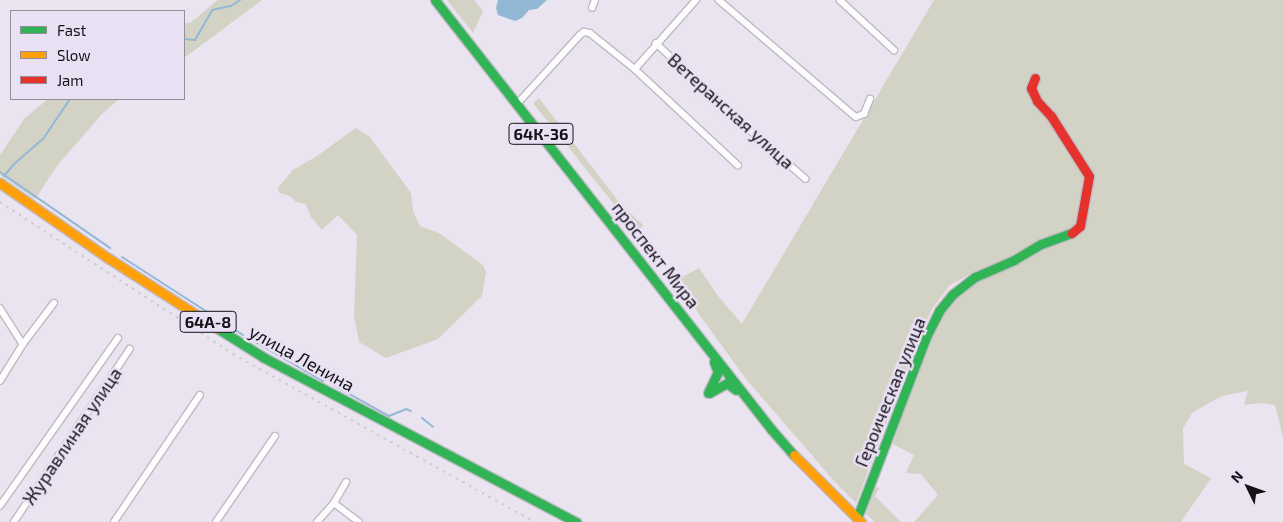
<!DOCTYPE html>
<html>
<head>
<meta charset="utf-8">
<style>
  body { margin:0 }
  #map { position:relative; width:1283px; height:522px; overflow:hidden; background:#eae4f0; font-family:"Exo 2",sans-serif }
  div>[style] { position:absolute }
  .green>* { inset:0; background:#d2d2c5 }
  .water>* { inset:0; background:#93b8d5 }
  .stream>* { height:2px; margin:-1px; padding:0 1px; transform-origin:1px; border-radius:1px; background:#93b8d5 }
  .roads { filter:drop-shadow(1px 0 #bfbac3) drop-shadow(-1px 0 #bfbac3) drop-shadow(0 1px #bfbac3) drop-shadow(0 -1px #bfbac3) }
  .street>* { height:5.5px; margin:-2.75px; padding:0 2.75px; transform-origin:2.75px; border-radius:2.75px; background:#fcfbfd }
  .fast>* { height:9px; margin:-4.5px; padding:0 4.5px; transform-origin:4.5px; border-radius:4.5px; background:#30b455 }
  .slow>* { height:9px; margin:-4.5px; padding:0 4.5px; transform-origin:4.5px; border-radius:4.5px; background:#ff9f0a }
  .jam>* { height:9px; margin:-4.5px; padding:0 4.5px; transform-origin:4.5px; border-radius:4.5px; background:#e5322d }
  .rail>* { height:2px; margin-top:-1px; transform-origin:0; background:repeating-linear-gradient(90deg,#cccbce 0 2.5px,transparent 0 7.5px) }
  span { translate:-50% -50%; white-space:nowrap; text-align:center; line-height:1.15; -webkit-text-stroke:5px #eae0f4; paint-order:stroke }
  .shield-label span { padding:1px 4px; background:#eae0f4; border:1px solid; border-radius:4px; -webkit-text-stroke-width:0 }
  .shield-label { font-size:16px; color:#141117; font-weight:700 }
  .street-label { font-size:18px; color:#141117 }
  .legend { position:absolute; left:10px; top:10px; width:175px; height:90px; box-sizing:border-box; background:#eae0f4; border:1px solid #948d9c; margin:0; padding:6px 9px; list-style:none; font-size:15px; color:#141117 }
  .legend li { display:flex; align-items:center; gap:10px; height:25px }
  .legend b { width:25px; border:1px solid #948d9c }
  .north { position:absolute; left:1223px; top:462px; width:50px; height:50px; -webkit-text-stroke:4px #eae0f4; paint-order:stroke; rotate:312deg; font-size:14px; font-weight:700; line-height:20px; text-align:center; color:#141117 }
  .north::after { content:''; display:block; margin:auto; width:18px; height:22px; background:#141117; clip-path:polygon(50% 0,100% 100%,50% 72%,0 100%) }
</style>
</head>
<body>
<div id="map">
  <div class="green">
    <div style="clip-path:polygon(218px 0,262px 0,184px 58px,184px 23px,190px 23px)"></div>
    <div style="clip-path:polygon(447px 0,474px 0,483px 11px,473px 33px)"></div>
    <div style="clip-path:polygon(934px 0,1283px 0,1283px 437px,1275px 405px,1263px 403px,1244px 405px,1248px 391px,1222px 396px,1193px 412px,1183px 428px,1184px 464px,1211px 478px,1181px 522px,914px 522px,938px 495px,921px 474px,906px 473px,914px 455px,893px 444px,916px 369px,935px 323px,953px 294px,989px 268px,972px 273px,949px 286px,932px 309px,920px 335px,856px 503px,835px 482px,746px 379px,675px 281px,699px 268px,718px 296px,742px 324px)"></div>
    <div style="clip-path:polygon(539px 98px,619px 202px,643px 225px,640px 230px,633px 228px,533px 103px)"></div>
    <div style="clip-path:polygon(48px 99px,119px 99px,101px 115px,57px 166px,35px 199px,0 175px,0 155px,25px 118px)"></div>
    <div style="clip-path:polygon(356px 128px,370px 137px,411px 193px,413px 211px,420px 226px,439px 233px,483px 265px,486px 272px,482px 296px,438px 339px,386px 358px,359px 342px,354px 316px,357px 235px,338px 215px,322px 230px,311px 217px,306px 204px,296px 202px,290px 196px,280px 193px,277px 189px,293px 170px,317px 156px)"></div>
    <div style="clip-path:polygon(874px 486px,879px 488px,875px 496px,901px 522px,875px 522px,866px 514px)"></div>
  </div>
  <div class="water">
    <div style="clip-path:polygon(498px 0,547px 0,537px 9px,529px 10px,522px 18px,515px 21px,498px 15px,496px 8px)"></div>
  </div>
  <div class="stream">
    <div style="left:184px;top:39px;width:11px;rotate:5deg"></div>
    <div style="left:195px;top:40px;width:34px;rotate:-60deg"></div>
    <div style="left:212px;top:10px;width:19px;rotate:-12deg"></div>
    <div style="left:231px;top:6px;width:11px;rotate:-34deg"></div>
    <div style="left:0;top:172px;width:134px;rotate:34.6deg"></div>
    <div style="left:4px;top:176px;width:16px;rotate:-50deg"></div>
    <div style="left:14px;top:164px;width:38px;rotate:-41deg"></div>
    <div style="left:43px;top:139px;width:48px;rotate:-56deg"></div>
    <div style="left:122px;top:257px;width:144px;rotate:32.8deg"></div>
    <div style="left:254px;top:341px;width:80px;rotate:30.1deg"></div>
    <div style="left:323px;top:381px;width:4px;rotate:-56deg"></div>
    <div style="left:325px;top:378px;width:5px;rotate:22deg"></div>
    <div style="left:330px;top:380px;width:8px;rotate:50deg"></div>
    <div style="left:335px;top:386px;width:62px;rotate:29.1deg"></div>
    <div style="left:389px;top:416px;width:18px;rotate:-22deg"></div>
    <div style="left:406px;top:409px;width:5px;rotate:22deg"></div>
    <div style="left:422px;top:418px;width:14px;rotate:39deg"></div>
  </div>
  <div class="roads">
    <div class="street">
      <div style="left:719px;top:0;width:180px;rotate:40.5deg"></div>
      <div style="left:856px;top:117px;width:9px;rotate:-21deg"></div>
      <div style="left:864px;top:114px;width:16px;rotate:-68deg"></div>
      <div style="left:840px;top:0;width:74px;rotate:42.8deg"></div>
      <div style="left:592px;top:8px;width:9px;rotate:-69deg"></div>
      <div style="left:656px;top:43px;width:104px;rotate:43.1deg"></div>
      <div style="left:732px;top:114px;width:98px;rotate:41.3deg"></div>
      <div style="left:635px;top:69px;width:92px;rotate:-48.5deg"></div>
      <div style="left:517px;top:104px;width:93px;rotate:-47.6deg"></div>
      <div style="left:580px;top:35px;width:5px;rotate:-37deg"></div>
      <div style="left:584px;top:32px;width:6px;rotate:9deg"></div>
      <div style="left:590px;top:33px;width:58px;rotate:38.7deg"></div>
      <div style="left:635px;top:69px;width:141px;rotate:43deg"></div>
      <div style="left:0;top:308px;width:43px;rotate:57.4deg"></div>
      <div style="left:0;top:381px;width:44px;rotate:-58.1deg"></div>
      <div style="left:23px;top:344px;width:51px;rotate:-52.9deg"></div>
      <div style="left:334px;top:503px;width:31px;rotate:37deg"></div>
      <div style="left:0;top:506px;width:205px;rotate:-54.9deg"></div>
      <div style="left:14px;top:522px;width:208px;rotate:-56.2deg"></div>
      <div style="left:114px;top:522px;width:153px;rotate:-55.9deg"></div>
      <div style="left:216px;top:522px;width:104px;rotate:-55.5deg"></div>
      <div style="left:317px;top:522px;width:25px;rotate:-48deg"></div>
      <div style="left:334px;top:503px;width:24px;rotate:-60deg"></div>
    </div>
    <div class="fast">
      <div style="left:435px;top:0;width:545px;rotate:51.93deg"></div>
      <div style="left:771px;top:429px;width:35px;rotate:49deg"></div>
      <div style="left:217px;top:328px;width:54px;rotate:32.2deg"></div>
      <div style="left:263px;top:357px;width:354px;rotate:27.8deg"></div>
      <div style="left:708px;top:393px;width:23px;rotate:-65deg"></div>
      <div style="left:718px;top:372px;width:11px;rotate:-112deg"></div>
      <div style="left:709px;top:393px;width:21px;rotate:-29deg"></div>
      <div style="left:727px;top:383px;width:11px;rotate:38deg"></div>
      <div style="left:857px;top:518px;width:194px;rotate:-69.1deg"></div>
      <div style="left:926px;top:337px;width:29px;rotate:-63deg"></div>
      <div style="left:939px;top:311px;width:22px;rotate:-51deg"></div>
      <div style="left:953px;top:294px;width:28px;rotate:-38deg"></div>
      <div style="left:975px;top:277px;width:43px;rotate:-23.6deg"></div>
      <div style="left:1014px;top:260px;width:31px;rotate:-31deg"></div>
      <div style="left:1041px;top:244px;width:33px;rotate:-20deg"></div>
    </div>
    <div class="slow">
      <div style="left:0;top:183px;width:131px;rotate:34.8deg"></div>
      <div style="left:108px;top:258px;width:130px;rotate:32.7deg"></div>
      <div style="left:794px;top:455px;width:95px;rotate:45deg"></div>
    </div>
    <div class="jam">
      <div style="left:1035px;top:78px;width:11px;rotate:112deg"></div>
      <div style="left:1031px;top:88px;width:14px;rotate:65deg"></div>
      <div style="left:1037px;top:101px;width:21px;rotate:47deg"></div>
      <div style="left:1051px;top:116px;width:71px;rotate:57.7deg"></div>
      <div style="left:1089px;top:176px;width:51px;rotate:100.2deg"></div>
      <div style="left:1080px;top:226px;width:11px;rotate:139deg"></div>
    </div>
  </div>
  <div class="rail">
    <div style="left:0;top:202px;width:278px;rotate:33.1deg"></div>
    <div style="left:233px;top:354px;width:346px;rotate:29.1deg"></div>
  </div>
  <div class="shield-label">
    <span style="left:541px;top:134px">64К-36</span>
    <span style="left:208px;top:322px">64А-8</span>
  </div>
  <div class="street-label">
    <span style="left:731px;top:111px;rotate:42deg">Ветеранская улица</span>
    <span style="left:656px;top:255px;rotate:52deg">проспект Мира</span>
    <span style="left:302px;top:358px;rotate:29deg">улица Ленина</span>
    <span style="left:890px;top:392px;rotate:-68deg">Героическая улица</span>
    <span style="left:72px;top:436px;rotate:-56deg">Журавлиная улица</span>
  </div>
  <ul class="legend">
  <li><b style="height:6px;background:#30b455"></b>Fast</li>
  <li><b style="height:6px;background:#ff9f0a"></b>Slow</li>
  <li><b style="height:6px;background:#e5322d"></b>Jam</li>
  </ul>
  <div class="north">N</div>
</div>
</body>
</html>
